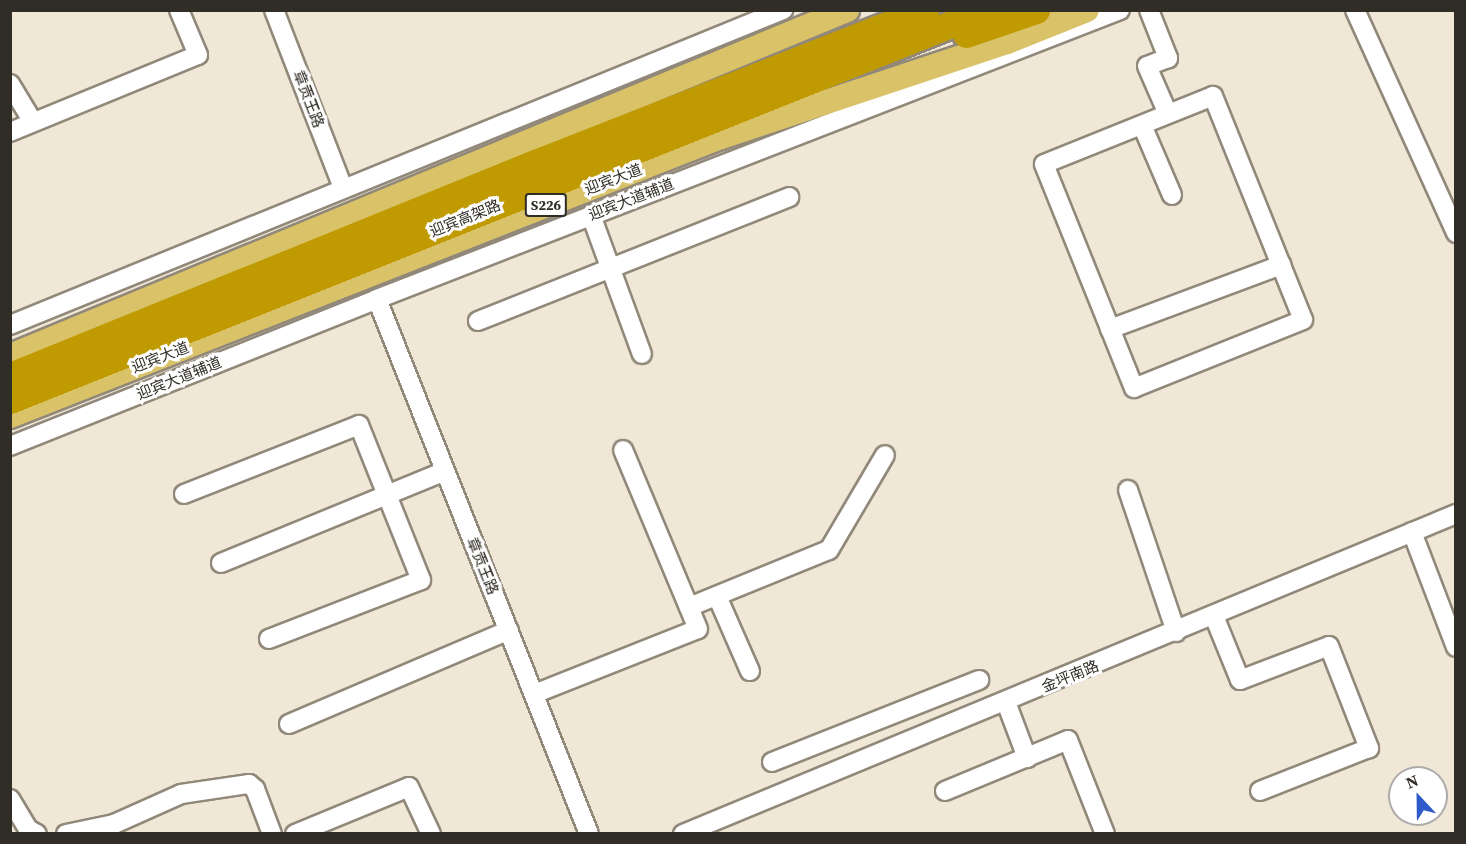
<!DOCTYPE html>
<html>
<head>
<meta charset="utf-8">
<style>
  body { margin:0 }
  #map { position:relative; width:1466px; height:844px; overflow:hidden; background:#f1e7d7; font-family:"Source Serif 4","Noto Sans SC",serif }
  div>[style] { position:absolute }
  .roads { filter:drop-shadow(2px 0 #91887a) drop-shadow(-2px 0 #91887a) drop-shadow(0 2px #91887a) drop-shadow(0 -2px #91887a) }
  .minor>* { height:18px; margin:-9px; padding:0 9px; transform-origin:9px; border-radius:9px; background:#fff }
  .major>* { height:24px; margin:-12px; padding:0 12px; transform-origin:12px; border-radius:12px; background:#d9c267 }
  .highway>* { height:27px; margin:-13.5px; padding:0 13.5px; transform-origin:13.5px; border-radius:13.5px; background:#bf9a01 }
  span { translate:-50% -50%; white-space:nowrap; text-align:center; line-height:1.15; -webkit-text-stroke:6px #fff; paint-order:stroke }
  .shield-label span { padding:2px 4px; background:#fff; border:2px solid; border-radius:4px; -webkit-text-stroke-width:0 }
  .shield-label { font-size:14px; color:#302d27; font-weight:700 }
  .street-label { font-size:15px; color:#302d27 }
  .frame { position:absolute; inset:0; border:12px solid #302d27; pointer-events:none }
  .north { position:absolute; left:1388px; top:766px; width:60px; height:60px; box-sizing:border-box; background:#fff; border:2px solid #acaba9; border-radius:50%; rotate:338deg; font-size:16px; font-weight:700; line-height:24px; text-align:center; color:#302d27 }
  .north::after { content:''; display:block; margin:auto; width:21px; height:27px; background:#2f5ac9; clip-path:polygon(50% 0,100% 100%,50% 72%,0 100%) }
</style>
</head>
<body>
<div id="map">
  <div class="roads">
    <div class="minor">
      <div style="left:274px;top:10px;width:191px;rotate:68.8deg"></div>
      <div style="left:1149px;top:10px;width:52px;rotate:68.4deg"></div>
      <div style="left:1168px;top:58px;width:22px;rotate:159deg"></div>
      <div style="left:1147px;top:66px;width:52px;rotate:66.4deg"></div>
      <div style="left:1355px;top:10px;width:245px;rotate:65.6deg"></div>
      <div style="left:10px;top:84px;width:44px;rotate:58.8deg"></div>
      <div style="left:1213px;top:96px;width:241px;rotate:68.1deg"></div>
      <div style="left:1303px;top:320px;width:182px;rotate:158.1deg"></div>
      <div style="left:1134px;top:388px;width:241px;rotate:-111.9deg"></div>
      <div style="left:1044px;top:164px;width:182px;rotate:-21.9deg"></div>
      <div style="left:1142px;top:125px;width:76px;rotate:66.8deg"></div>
      <div style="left:10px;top:132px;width:203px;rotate:-22.3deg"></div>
      <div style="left:198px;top:55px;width:49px;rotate:-112.9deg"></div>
      <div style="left:591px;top:215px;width:148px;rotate:69.9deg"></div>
      <div style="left:377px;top:299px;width:575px;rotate:68.38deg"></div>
      <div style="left:478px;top:321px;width:335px;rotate:-21.7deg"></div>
      <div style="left:10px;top:325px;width:835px;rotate:-22.17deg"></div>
      <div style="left:1110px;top:329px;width:183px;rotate:-20.5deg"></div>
      <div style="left:10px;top:446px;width:395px;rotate:-21.8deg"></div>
      <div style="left:377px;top:299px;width:797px;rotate:-21.25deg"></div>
      <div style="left:1128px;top:490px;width:150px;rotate:71.3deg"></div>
      <div style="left:184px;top:494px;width:188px;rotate:-21.5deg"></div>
      <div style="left:359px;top:425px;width:167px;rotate:68.2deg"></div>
      <div style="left:421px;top:580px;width:163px;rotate:158.8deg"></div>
      <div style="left:1412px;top:532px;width:123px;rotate:69.1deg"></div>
      <div style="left:221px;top:563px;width:242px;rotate:-22.3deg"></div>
      <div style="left:717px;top:596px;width:82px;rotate:66.3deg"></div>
      <div style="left:689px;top:607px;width:151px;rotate:-22.2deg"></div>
      <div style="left:829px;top:550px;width:110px;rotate:-59.5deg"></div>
      <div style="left:1214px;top:616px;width:69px;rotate:67.9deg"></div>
      <div style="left:1240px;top:680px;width:95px;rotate:-20.9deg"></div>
      <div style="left:1329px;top:646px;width:110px;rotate:68.6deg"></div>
      <div style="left:1369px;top:748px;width:117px;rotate:158.5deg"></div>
      <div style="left:534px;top:694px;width:176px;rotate:-21.6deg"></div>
      <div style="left:698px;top:629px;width:194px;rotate:-112.7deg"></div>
      <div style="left:1006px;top:702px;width:60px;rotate:69.4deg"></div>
      <div style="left:289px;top:724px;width:239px;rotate:-23.1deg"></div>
      <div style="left:772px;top:762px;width:223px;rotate:-21.6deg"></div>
      <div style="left:945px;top:791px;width:133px;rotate:-22.5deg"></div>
      <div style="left:1068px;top:740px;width:101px;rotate:68.5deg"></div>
      <div style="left:10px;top:799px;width:35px;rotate:59deg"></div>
      <div style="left:28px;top:829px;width:10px;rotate:29deg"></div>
      <div style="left:66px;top:834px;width:49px;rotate:-11.8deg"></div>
      <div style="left:114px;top:824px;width:73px;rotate:-24.1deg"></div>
      <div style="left:181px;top:794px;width:69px;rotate:-8.4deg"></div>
      <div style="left:249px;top:784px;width:8px;rotate:40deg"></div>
      <div style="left:255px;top:789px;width:48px;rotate:69.3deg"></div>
      <div style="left:295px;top:834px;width:123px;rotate:-22.4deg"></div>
      <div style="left:409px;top:787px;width:52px;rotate:64.9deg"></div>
      <div style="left:683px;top:834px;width:837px;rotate:-22.49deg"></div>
    </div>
    <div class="major">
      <div style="left:10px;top:356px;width:906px;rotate:-22.46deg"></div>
      <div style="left:10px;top:416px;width:764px;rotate:-21.43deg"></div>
      <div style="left:721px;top:137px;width:301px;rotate:-18.4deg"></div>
      <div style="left:1007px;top:42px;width:86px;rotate:-21.8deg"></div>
    </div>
    <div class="highway">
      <div style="left:966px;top:34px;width:74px;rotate:-18.9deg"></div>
      <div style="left:10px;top:376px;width:567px;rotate:-22.08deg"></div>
      <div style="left:535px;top:163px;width:419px;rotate:-21.4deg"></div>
      <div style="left:10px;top:400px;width:1051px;rotate:-21.78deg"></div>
    </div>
  </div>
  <div class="shield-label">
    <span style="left:546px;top:205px">S226</span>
  </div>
  <div class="street-label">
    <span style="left:309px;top:99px;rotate:69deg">章贡王路</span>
    <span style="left:613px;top:179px;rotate:-21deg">迎宾大道</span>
    <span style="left:631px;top:199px;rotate:-21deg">迎宾大道辅道</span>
    <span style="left:465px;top:218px;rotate:-22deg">迎宾高架路</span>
    <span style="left:160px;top:357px;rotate:-21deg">迎宾大道</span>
    <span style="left:179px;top:378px;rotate:-22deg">迎宾大道辅道</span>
    <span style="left:483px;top:566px;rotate:68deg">章贡王路</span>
    <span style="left:1070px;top:676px;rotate:-22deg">金坪南路</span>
  </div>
  <div class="frame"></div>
  <div class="north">N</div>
</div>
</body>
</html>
